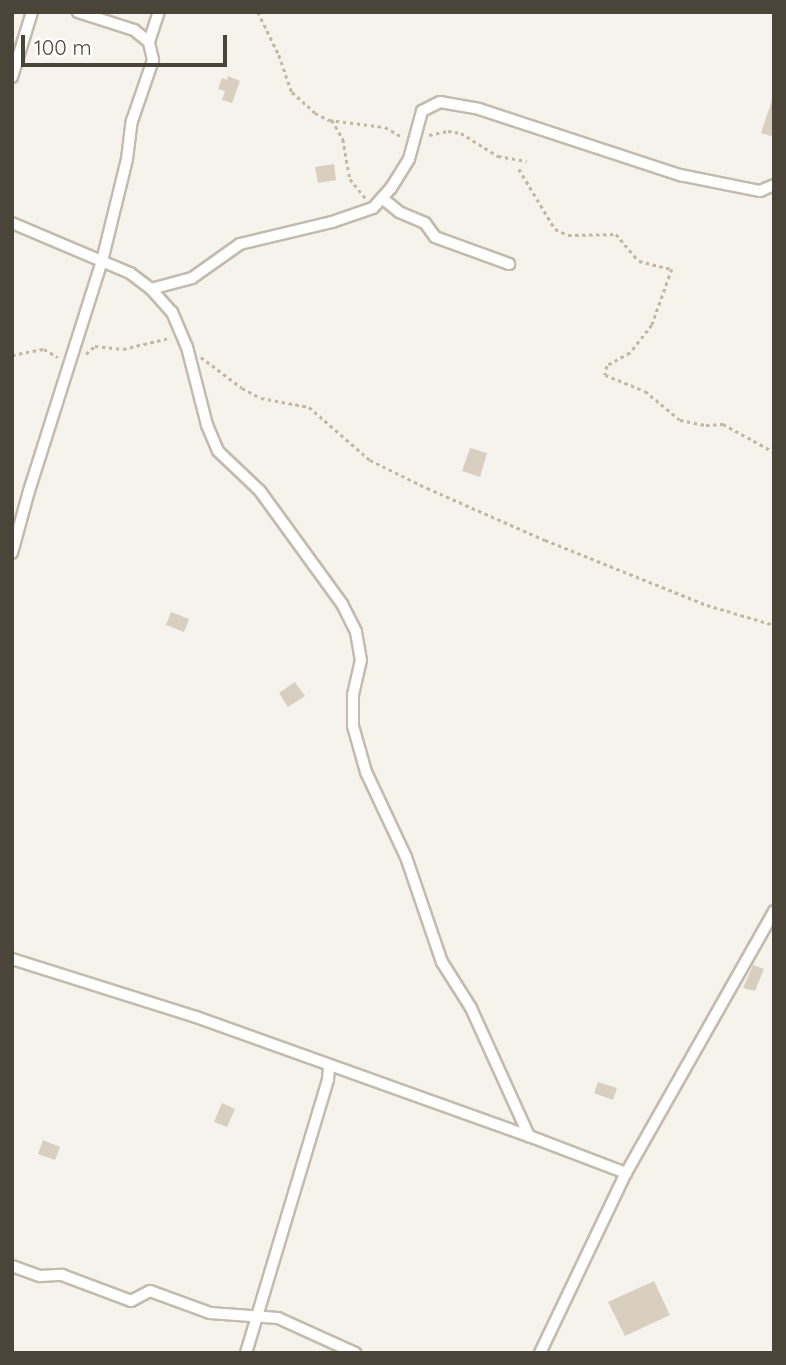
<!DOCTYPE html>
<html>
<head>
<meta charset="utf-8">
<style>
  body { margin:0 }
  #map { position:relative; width:786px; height:1365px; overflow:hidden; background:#f6f3ec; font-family:Quicksand,sans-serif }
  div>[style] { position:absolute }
  .building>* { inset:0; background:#d8cfc1 }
  .path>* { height:2.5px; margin-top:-1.25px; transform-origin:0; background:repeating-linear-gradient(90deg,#c4b79f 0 3.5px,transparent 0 7px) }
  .roads { filter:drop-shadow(2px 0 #c2bbae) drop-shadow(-2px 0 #c2bbae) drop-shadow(0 2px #c2bbae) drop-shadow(0 -2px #c2bbae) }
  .minor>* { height:10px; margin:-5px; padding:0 5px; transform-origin:5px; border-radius:5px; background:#fff }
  span { translate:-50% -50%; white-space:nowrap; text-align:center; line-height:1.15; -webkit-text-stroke:5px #fff; paint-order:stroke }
  .frame { position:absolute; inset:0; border:14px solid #4b4439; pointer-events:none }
  .scale { position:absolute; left:21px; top:35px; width:206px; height:32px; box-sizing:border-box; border:4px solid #4b4439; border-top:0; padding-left:9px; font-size:21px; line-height:24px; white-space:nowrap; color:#4b4439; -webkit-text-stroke:5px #fff; paint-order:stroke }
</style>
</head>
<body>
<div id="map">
  <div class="building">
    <div style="clip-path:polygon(228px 76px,240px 81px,232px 103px,222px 100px,225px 91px,218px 89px,222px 78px,227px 80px)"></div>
    <div style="clip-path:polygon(772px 100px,774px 100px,774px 137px,761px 133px)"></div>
    <div style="clip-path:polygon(334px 164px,336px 180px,318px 183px,315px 167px)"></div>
    <div style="clip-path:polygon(470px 448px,487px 453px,480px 477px,462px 471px)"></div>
    <div style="clip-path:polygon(171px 612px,189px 619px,184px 632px,166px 625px)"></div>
    <div style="clip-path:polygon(295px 682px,305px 696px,288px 707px,279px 693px)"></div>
    <div style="clip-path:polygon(753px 965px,764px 969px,755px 991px,743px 988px)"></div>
    <div style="clip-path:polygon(598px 1082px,617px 1088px,613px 1100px,594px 1093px)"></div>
    <div style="clip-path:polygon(222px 1103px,235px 1109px,227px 1127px,214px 1122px)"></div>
    <div style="clip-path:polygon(43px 1140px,60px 1147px,55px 1160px,38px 1154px)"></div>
    <div style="clip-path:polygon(654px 1281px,670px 1315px,625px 1336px,608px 1302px)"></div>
  </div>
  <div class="path">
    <div style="left:258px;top:12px;width:48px;rotate:64deg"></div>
    <div style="left:279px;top:55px;width:39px;rotate:71deg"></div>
    <div style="left:292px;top:92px;width:31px;rotate:42deg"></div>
    <div style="left:315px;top:113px;width:16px;rotate:27deg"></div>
    <div style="left:329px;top:120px;width:56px;rotate:7.1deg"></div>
    <div style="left:385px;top:127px;width:20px;rotate:30deg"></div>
    <div style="left:332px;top:120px;width:22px;rotate:60deg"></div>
    <div style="left:343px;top:139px;width:41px;rotate:80.1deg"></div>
    <div style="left:350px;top:179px;width:26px;rotate:51deg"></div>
    <div style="left:429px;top:135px;width:19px;rotate:-12deg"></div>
    <div style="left:448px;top:131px;width:13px;rotate:9deg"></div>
    <div style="left:461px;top:133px;width:44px;rotate:31.9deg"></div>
    <div style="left:498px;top:156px;width:29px;rotate:10deg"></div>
    <div style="left:519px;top:169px;width:70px;rotate:59deg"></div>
    <div style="left:555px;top:229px;width:14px;rotate:25deg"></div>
    <div style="left:568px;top:235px;width:48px;rotate:-1.2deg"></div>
    <div style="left:616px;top:234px;width:35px;rotate:50deg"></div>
    <div style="left:639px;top:261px;width:34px;rotate:14deg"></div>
    <div style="left:672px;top:269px;width:59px;rotate:109.7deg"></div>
    <div style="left:652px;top:325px;width:36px;rotate:128deg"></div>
    <div style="left:630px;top:353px;width:26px;rotate:151deg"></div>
    <div style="left:607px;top:366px;width:9px;rotate:103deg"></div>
    <div style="left:605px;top:375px;width:43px;rotate:21.8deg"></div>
    <div style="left:645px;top:391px;width:45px;rotate:39.6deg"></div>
    <div style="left:680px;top:420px;width:26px;rotate:11deg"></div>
    <div style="left:706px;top:425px;width:17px;rotate:-3deg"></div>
    <div style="left:723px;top:424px;width:58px;rotate:28.8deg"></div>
    <div style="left:86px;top:354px;width:12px;rotate:-42deg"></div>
    <div style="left:95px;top:346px;width:28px;rotate:6deg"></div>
    <div style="left:123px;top:349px;width:47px;rotate:-13.4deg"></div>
    <div style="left:12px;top:355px;width:33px;rotate:-11deg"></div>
    <div style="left:44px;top:349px;width:16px;rotate:30deg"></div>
    <div style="left:201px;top:357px;width:51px;rotate:37.1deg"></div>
    <div style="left:242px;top:388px;width:21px;rotate:28deg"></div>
    <div style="left:261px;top:398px;width:49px;rotate:10.6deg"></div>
    <div style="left:309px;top:407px;width:81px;rotate:41deg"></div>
    <div style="left:370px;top:460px;width:64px;rotate:26.2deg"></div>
    <div style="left:427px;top:488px;width:129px;rotate:23.8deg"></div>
    <div style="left:545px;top:540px;width:175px;rotate:21.9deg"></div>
    <div style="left:707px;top:605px;width:70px;rotate:16.6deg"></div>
  </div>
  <div class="roads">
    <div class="minor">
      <div style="left:149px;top:42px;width:32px;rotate:-72deg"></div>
      <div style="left:12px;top:77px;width:68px;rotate:-72.9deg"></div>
      <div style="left:382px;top:198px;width:22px;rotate:39deg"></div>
      <div style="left:399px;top:212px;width:28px;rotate:23deg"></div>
      <div style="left:425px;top:223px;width:17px;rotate:54deg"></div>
      <div style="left:435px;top:237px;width:79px;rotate:20deg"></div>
      <div style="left:12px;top:223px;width:128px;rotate:23deg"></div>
      <div style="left:130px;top:273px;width:26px;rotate:37deg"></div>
      <div style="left:151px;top:289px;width:31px;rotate:48deg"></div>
      <div style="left:172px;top:312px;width:38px;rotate:67deg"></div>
      <div style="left:187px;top:347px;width:81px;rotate:75.6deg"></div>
      <div style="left:207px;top:425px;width:28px;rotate:67deg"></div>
      <div style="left:218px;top:451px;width:58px;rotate:43.6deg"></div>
      <div style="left:260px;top:491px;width:140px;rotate:54deg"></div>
      <div style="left:342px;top:604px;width:31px;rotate:63deg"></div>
      <div style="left:356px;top:632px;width:28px;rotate:80deg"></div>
      <div style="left:361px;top:660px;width:36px;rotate:103deg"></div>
      <div style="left:353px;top:695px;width:31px;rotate:90deg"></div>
      <div style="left:353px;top:726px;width:48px;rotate:74.2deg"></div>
      <div style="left:366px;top:772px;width:94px;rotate:64.8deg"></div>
      <div style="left:406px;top:857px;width:111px;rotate:71.1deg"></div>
      <div style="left:442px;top:962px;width:54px;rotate:57.8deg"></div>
      <div style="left:471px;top:1008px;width:141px;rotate:65.6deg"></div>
      <div style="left:529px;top:1136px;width:104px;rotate:20.9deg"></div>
      <div style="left:151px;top:289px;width:42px;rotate:-15deg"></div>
      <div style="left:192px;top:278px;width:59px;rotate:-35.3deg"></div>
      <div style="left:240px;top:244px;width:95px;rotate:-13.4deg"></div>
      <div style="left:332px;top:222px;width:43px;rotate:-18.9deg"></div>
      <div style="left:373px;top:208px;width:27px;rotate:-48deg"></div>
      <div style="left:391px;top:188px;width:34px;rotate:-58deg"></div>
      <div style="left:409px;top:159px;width:50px;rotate:-74.8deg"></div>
      <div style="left:422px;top:111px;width:20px;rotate:-27deg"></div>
      <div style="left:440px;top:102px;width:40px;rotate:10deg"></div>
      <div style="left:479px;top:109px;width:212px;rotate:18.2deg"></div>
      <div style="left:680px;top:175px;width:82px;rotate:11.3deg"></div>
      <div style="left:760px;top:191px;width:15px;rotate:-23deg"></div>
      <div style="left:12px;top:553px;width:64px;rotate:-74.7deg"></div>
      <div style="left:29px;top:491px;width:241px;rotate:-72.4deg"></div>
      <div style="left:102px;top:261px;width:105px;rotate:-76.2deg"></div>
      <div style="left:127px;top:159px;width:38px;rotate:-83deg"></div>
      <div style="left:132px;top:121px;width:65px;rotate:-71deg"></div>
      <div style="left:153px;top:60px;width:18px;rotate:-103deg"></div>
      <div style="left:149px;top:42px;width:19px;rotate:-141deg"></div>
      <div style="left:134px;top:30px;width:59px;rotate:-162.2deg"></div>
      <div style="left:12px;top:959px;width:193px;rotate:17.5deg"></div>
      <div style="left:196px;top:1017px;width:354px;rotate:19.7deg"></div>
      <div style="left:12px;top:1266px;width:30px;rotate:20deg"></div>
      <div style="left:40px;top:1276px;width:22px;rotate:-3deg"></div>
      <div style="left:62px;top:1275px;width:74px;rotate:20.6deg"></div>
      <div style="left:131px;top:1301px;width:21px;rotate:-28deg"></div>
      <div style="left:150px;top:1291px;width:64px;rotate:20.1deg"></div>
      <div style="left:210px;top:1313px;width:68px;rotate:4.2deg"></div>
      <div style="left:278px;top:1318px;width:85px;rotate:24.4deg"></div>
      <div style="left:246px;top:1353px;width:285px;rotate:-73.3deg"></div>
      <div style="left:328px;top:1080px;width:15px;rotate:-86deg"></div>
      <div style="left:540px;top:1353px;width:199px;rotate:-64.5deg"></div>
      <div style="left:626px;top:1173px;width:301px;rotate:-60.5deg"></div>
    </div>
  </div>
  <div class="frame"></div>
  <div class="scale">100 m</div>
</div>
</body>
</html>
